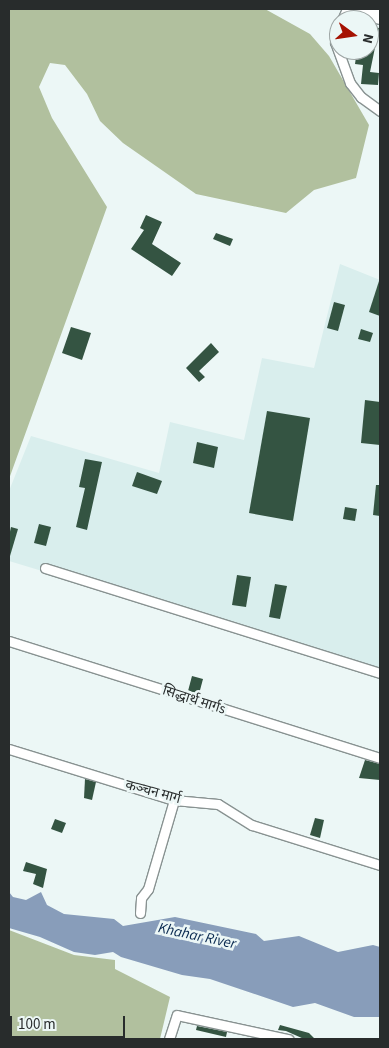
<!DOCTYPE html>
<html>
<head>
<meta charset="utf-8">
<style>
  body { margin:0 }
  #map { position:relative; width:389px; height:1048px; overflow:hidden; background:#ecf7f6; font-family:"Source Sans 3","Noto Sans Devanagari",sans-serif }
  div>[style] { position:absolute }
  .built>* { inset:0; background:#d9eeed }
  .forest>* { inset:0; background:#b1c09e }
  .water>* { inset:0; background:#889dba }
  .building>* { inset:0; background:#345442 }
  .roads { filter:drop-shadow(1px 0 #889291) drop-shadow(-1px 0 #889291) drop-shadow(0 1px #889291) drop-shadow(0 -1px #889291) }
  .street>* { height:9px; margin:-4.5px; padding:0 4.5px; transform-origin:4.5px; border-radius:4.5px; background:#fff }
  .highway>* { height:15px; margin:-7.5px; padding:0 7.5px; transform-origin:7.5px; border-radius:7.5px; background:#fff }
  span { translate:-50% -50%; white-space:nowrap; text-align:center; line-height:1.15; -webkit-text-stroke:5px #ecf7f6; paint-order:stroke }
  .street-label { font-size:14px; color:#282c2c }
  .water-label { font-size:15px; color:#0a2a50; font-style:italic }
  .frame { position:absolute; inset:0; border:10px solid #282c2c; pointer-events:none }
  .north { position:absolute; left:329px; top:10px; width:50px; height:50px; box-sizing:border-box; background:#ecf7f6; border:1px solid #9ea6a5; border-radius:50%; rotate:104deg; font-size:14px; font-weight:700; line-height:20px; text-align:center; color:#282c2c }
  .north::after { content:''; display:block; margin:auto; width:18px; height:22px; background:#a51202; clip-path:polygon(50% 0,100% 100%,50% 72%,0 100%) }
  .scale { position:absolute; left:10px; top:1016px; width:115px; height:22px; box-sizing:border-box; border:2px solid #282c2c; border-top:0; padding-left:6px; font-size:15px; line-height:18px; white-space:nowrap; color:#282c2c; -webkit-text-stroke:4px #ecf7f6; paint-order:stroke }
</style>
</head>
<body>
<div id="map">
  <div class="built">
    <div style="clip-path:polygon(340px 264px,380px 280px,380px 673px,9px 561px,9px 491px,31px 436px,159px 473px,170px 422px,244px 440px,262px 358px,314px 368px)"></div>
  </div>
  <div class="forest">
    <div style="clip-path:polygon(9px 9px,265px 9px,310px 34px,329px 56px,369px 125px,356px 178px,314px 190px,286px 213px,196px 194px,123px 143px,100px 121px,87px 94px,65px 65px,50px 63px,39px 87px,52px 118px,107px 207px,9px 479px)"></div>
    <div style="clip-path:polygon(9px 930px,74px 955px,115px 960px,115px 969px,170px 997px,160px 1039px,9px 1039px)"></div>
  </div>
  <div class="water">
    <div style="clip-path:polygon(9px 892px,13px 897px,26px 900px,41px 892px,47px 905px,64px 914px,114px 919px,123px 926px,175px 917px,256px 934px,264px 941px,299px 936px,338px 952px,373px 945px,380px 947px,380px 1017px,354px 1017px,315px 1003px,293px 1007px,210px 979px,182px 975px,121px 957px,113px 952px,95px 955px,74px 952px,40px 937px,9px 928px)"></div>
  </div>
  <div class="building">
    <div style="clip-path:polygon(369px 25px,379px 28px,370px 72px,379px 73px,378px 85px,361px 84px,363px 65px,355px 64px,357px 50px,369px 50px)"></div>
    <div style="clip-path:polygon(146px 215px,162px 222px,152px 244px,181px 263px,172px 276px,131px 249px,144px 230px,140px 228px)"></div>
    <div style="clip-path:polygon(216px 233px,233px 239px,230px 246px,213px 239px)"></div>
    <div style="clip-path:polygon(379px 281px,380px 281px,380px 316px,369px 312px)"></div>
    <div style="clip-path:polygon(334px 302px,345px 305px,338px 331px,327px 328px)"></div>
    <div style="clip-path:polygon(71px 327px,91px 333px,82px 360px,62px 353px)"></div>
    <div style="clip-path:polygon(361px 329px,373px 333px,370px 342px,358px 339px)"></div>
    <div style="clip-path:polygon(211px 343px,219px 352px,199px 371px,205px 377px,199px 382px,186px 368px)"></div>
    <div style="clip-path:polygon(365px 400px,380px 402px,380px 445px,361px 443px)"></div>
    <div style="clip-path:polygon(267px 411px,310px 418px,293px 521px,249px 513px)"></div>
    <div style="clip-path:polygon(197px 442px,218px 447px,214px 468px,193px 463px)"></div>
    <div style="clip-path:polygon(85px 459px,102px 462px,87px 530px,76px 527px,85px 488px,79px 487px)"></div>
    <div style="clip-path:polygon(137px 472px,162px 481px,157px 494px,132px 486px)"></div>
    <div style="clip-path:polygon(376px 485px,380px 485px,380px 516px,373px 515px)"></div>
    <div style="clip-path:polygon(345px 507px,357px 509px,355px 521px,343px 519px)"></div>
    <div style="clip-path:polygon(39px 524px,51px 527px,46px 546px,34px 543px)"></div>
    <div style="clip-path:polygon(11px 527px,18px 529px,10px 556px,9px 536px)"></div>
    <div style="clip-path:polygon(237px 575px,251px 577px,246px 607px,232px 605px)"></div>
    <div style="clip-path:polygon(275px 584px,287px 586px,280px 619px,269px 617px)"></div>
    <div style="clip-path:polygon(192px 676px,203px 679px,199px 694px,188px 691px)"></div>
    <div style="clip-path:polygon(365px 760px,380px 764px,380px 780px,359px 778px)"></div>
    <div style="clip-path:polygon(85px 779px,96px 782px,92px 800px,84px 798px)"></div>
    <div style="clip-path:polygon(315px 818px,324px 820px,320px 838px,310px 835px)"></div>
    <div style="clip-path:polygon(55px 819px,66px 823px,62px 833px,51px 829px)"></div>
    <div style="clip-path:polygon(26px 862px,47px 869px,43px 888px,33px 884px,36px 874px,23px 871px)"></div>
    <div style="clip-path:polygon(280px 1025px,309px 1033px,315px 1039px,304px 1039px,286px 1031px,278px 1030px)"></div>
    <div style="clip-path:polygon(197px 1026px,227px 1032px,226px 1037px,196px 1030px)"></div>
  </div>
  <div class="roads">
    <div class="street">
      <div style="left:342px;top:20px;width:12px;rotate:-66deg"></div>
      <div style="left:339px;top:28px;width:15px;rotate:106deg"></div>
      <div style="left:335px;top:42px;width:44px;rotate:69.9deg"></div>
      <div style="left:350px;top:83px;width:18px;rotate:52deg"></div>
      <div style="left:361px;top:97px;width:24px;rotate:36deg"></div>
      <div style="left:45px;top:568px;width:351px;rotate:17.4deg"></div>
      <div style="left:9px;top:641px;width:389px;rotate:17.5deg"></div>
      <div style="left:9px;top:749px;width:173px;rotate:17.2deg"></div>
      <div style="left:174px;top:800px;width:44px;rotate:5.2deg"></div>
      <div style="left:218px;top:804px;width:40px;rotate:32deg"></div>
      <div style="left:252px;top:825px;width:134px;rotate:17.4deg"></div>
      <div style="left:140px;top:913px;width:15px;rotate:-86deg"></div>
      <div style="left:141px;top:898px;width:11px;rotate:-52deg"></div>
      <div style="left:148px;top:889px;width:93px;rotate:-73.7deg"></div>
      <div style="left:169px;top:1039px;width:25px;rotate:-72deg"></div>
      <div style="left:177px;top:1015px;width:114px;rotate:12.2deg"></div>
    </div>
    <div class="highway">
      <div style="left:354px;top:9px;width:27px;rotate:15deg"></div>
    </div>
  </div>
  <div class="street-label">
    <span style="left:194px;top:700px;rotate:18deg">सिद्धार्थ मार्गs</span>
    <span style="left:153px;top:792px;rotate:15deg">कञ्चन मार्ग</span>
  </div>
  <div class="water-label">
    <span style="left:197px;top:936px;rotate:12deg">Khahar River</span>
  </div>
  <div class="frame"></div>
  <div class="north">N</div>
  <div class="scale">100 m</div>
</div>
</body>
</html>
